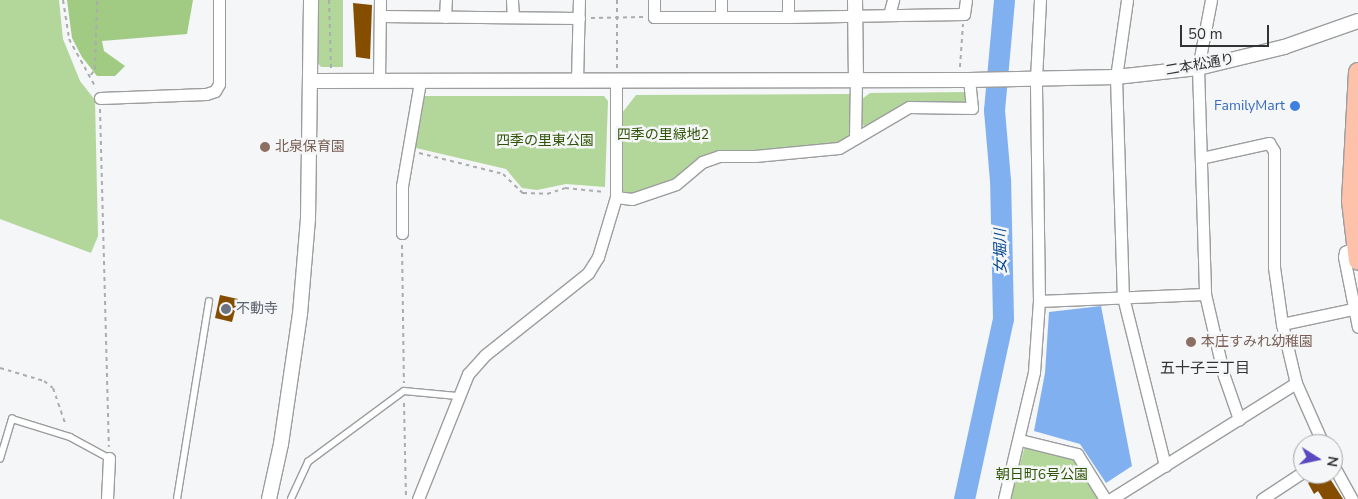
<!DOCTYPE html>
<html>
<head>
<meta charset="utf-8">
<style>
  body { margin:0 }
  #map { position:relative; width:1358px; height:499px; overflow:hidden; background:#f5f6f7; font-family:"Nunito Sans","Noto Sans JP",sans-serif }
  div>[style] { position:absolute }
  .green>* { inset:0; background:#b3d69b }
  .forest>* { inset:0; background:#a1cb83 }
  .water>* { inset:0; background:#81b0f1 }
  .river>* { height:21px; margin:-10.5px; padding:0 10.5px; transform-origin:10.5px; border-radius:10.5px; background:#81b0f1 }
  .building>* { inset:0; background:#844d00 }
  .path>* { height:2px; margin-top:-1px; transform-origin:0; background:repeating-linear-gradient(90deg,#abacad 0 4px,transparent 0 8px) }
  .roads { filter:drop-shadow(1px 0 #9c9d9e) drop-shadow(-1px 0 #9c9d9e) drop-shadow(0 1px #9c9d9e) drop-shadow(0 -1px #9c9d9e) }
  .service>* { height:5.5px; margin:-2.75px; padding:0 2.75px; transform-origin:2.75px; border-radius:2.75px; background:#fff }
  .minor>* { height:11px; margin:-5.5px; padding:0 5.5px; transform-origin:5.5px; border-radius:5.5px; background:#fff }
  .tertiary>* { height:14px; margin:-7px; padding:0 7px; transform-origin:7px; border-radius:7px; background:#fff }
  .primary>* { height:18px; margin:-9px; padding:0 9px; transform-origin:9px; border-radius:9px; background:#fec1aa }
  .dots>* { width:14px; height:14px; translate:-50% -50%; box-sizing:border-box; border:2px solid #f5f6f7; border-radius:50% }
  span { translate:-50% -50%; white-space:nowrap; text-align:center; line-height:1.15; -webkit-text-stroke:5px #f5f6f7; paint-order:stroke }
  .street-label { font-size:14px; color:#313232 }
  .shop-label { font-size:14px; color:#366cbe }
  .right { translate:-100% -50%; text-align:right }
  .park-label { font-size:14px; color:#2f5406 }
  .education-label { font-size:14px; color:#785e54 }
  .left { translate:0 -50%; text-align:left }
  .worship-label { font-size:14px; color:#5b616d }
  .water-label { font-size:15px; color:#00448e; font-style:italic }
  .neighbourhood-label { font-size:15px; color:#333434 }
  .north { position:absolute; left:1293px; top:434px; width:50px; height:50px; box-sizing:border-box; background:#f5f6f7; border:1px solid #a7a8a8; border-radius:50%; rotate:100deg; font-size:14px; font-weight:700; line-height:20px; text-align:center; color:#313232 }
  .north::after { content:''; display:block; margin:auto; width:18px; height:22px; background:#5a49c1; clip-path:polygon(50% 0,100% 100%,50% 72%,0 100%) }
  .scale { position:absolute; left:1180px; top:25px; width:89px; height:22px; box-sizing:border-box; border:2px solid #313232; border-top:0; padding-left:6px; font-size:15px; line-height:18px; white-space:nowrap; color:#313232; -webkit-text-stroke:4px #f5f6f7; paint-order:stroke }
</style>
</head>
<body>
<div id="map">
  <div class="green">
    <div style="clip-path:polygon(0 0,59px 0,63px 39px,80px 81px,95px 100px,98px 236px,91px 253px,0 219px)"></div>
    <div style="clip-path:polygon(317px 0,343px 0,343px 67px,321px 67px,316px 61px)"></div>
    <div style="clip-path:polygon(967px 92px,968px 103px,904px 104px,870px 127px,861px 125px,862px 99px,870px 93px)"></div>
    <div style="clip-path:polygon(851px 94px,850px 136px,839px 144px,749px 152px,721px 150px,696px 160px,674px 180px,633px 195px,622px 191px,622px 113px,636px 95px)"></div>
    <div style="clip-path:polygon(425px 96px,604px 96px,608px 101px,605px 187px,566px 184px,537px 190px,522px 188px,506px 169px,416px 148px,411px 145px,421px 97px)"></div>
    <div style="clip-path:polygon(1025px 446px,1075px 457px,1098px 499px,1010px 499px)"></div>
  </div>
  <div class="forest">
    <div style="clip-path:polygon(67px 0,193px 0,187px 34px,102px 41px,104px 51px,125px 66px,115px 76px,97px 76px,82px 57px,72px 38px)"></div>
  </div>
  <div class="water">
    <div style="clip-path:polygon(1101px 306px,1132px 466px,1106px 483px,1080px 444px,1034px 431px,1045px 373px,1049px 312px)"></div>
  </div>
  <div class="river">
    <div style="left:964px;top:499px;width:184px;rotate:-77.8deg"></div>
    <div style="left:1003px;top:319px;width:139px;rotate:-91.2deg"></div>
    <div style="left:1000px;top:180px;width:70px;rotate:-94.9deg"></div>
    <div style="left:994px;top:110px;width:110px;rotate:-84.8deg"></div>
  </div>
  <div class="building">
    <div style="clip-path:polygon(353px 3px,372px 5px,370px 59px,356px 57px)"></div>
    <div style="clip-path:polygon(220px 295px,238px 299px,232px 322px,215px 318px)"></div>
    <div style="clip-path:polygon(1322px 474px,1327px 474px,1343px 499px,1323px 499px,1318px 491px,1314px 494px,1308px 483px)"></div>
  </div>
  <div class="path">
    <div style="left:63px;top:0;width:39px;rotate:81deg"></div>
    <div style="left:69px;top:39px;width:56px;rotate:61.1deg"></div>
    <div style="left:329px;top:0;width:69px;rotate:88.3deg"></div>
    <div style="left:591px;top:18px;width:53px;rotate:-1.1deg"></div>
    <div style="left:960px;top:67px;width:43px;rotate:-86deg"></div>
    <div style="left:617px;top:68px;width:68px;rotate:-90deg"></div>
    <div style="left:91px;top:75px;width:7px;rotate:-56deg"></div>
    <div style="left:95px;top:69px;width:69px;rotate:-88.3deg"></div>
    <div style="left:100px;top:109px;width:338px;rotate:88.5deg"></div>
    <div style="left:419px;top:153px;width:87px;rotate:14deg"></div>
    <div style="left:503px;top:174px;width:28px;rotate:44deg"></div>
    <div style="left:523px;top:193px;width:24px;rotate:2deg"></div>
    <div style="left:547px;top:194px;width:19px;rotate:-18deg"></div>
    <div style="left:565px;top:188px;width:40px;rotate:5.7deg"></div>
    <div style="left:402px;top:245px;width:138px;rotate:89.2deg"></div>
    <div style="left:0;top:368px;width:46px;rotate:16.5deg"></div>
    <div style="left:44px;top:381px;width:11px;rotate:38deg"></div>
    <div style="left:53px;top:388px;width:40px;rotate:71.1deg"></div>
    <div style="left:404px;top:403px;width:96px;rotate:88.8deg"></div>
  </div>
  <div class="roads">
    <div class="service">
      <div style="left:0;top:459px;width:42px;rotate:-73.3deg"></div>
      <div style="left:12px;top:419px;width:61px;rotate:17.2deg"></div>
      <div style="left:70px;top:437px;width:44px;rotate:28.3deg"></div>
      <div style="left:177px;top:499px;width:200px;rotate:-80.8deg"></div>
      <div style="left:291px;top:499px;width:41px;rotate:-65.3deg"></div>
      <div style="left:308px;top:462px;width:119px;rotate:-36.5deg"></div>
      <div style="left:404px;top:391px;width:53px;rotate:5.4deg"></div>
    </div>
    <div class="minor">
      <div style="left:512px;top:0;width:17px;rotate:87deg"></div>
      <div style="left:654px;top:0;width:17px;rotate:90deg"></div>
      <div style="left:654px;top:17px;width:134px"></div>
      <div style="left:788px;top:17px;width:176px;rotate:-1deg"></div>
      <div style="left:964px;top:14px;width:14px;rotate:-82deg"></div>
      <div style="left:721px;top:0;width:16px;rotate:90deg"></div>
      <div style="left:788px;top:0;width:17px;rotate:90deg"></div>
      <div style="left:1127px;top:0;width:78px;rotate:98.1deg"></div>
      <div style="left:1116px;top:77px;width:220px;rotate:88.2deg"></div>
      <div style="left:1123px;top:297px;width:174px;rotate:76deg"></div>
      <div style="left:1211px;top:0;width:69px;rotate:100.8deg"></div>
      <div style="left:1198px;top:68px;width:226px;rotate:88.2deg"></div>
      <div style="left:1205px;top:294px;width:84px;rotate:77deg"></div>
      <div style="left:1224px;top:376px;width:46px;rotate:70.8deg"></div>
      <div style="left:889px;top:15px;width:16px;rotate:-75deg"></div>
      <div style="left:381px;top:16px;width:198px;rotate:0.6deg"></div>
      <div style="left:445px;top:17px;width:17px;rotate:-87deg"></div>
      <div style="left:379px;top:81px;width:81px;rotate:-89.3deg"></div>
      <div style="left:577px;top:81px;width:81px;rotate:-88.6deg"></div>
      <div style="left:100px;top:98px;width:106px;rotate:-2.2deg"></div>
      <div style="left:206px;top:94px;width:9px;rotate:-18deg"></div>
      <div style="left:215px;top:91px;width:8px;rotate:-60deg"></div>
      <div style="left:219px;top:84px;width:84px;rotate:-90deg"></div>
      <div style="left:855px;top:138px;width:60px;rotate:-89deg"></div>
      <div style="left:1201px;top:158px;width:70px;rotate:-12.4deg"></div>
      <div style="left:1269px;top:143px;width:9px;rotate:58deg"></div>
      <div style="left:1274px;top:151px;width:116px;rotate:90deg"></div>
      <div style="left:1274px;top:267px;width:58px;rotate:82deg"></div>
      <div style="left:1282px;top:324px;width:61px;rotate:76.7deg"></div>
      <div style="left:1296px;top:383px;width:67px;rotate:66.1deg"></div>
      <div style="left:616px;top:197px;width:16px;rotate:7deg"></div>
      <div style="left:632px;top:199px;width:46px;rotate:-18.8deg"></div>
      <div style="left:676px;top:184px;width:34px;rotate:-40deg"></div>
      <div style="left:702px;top:162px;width:18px;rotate:-19deg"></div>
      <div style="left:719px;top:156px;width:36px"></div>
      <div style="left:755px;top:156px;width:84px;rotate:-5.4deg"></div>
      <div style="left:839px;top:148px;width:81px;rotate:-30.4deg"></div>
      <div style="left:909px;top:107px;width:63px;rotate:0.9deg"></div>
      <div style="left:972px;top:108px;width:28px;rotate:-96deg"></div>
      <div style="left:402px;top:233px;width:47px;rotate:-90deg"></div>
      <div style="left:402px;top:186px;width:106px;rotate:-80.2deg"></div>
      <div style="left:1356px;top:247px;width:12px;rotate:156deg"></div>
      <div style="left:1345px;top:252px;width:5px;rotate:101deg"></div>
      <div style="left:1344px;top:257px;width:71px;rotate:78.7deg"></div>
      <div style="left:1039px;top:301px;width:166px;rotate:-2.4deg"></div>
      <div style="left:1282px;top:324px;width:73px;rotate:-11.9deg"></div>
      <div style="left:1020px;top:440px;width:59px;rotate:13.8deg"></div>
      <div style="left:1077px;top:454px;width:53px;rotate:58.1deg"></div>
      <div style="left:1333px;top:465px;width:39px;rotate:61deg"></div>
      <div style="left:107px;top:499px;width:41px;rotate:-87.2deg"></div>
      <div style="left:418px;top:499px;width:135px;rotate:-68.2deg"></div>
      <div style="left:468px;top:374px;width:25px;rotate:-48deg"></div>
      <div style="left:485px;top:355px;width:132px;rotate:-38.5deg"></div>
      <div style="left:588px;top:273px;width:19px;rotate:-58deg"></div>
      <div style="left:598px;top:257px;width:63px;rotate:-73.3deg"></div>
      <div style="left:616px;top:197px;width:116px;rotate:-90deg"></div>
      <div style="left:1004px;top:499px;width:130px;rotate:-76.7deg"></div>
      <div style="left:1034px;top:372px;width:71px;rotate:-86deg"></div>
      <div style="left:1039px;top:301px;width:222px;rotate:-90.8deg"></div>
      <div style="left:1036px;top:79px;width:79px;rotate:-87.1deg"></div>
      <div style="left:1111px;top:499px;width:218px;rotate:-32.1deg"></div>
      <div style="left:1262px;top:499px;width:49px;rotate:-33.4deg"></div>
    </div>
    <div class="tertiary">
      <div style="left:855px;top:0;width:78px;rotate:89.3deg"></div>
      <div style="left:311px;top:81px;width:658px;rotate:-0.09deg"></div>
      <div style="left:969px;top:80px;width:147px;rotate:-1.2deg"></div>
      <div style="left:1116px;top:77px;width:82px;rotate:-6.3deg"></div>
      <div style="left:1198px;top:68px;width:89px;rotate:-13.7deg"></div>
      <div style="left:1284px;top:47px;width:78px;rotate:-19.4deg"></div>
      <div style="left:269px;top:499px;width:56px;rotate:-77.7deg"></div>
      <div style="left:281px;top:444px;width:131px;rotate:-81.7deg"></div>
      <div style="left:300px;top:314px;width:96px;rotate:-85.2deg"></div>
      <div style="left:308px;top:218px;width:218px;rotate:-89.2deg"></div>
    </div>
    <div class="primary">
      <div style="left:1358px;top:72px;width:129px;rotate:93.1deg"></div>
      <div style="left:1351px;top:201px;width:60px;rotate:83.3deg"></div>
    </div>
  </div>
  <div class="dots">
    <div style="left:1295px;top:106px;background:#3f7fe0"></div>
    <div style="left:265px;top:147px;background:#8d6e63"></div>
    <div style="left:226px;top:309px;background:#6b7280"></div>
    <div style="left:1191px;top:342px;background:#8d6e63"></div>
  </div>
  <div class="street-label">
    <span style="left:1200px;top:65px;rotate:-10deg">二本松通り</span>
  </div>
  <div class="shop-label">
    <span class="right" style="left:1285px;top:106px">FamilyMart</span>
  </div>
  <div class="park-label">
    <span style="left:663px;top:135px">四季の里緑地2</span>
    <span style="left:545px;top:141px">四季の里東公園</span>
    <span style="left:1042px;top:475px">朝日町6号公園</span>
  </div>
  <div class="education-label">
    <span class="left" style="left:275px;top:147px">北泉保育園</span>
    <span class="left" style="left:1201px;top:342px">本庄すみれ幼稚園</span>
  </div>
  <div class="worship-label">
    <span class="left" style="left:236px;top:309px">不動寺</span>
  </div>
  <div class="water-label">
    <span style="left:1001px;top:251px;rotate:-91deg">女堀川</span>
  </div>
  <div class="neighbourhood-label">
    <span style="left:1205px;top:369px">五十子三丁目</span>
  </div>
  <div class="north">N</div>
  <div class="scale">50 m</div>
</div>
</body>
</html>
